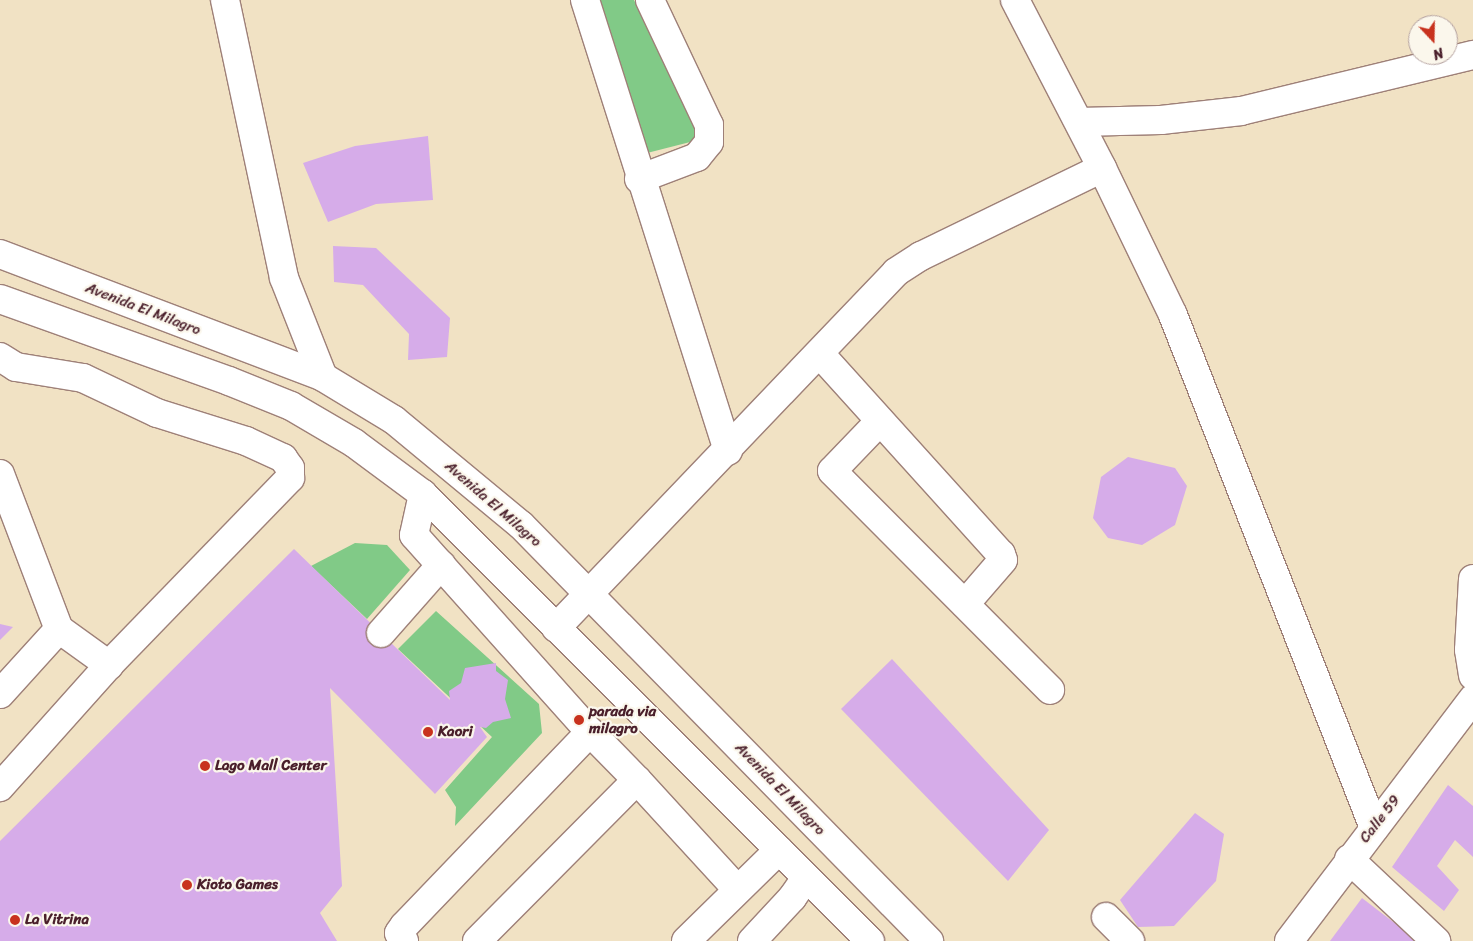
<!DOCTYPE html>
<html>
<head>
<meta charset="utf-8">
<style>
  body { margin:0 }
  #map { position:relative; width:1473px; height:941px; overflow:hidden; background:#f1e2c4; font-family:Sriracha,sans-serif }
  div>[style] { position:absolute }
  .green>* { inset:0; background:#81ca87 }
  .building>* { inset:0; background:#d6ace9 }
  .roads { filter:drop-shadow(1px 0 #9e8078) drop-shadow(-1px 0 #9e8078) drop-shadow(0 1px #9e8078) drop-shadow(0 -1px #9e8078) }
  .minor>* { height:28px; margin:-14px; padding:0 14px; transform-origin:14px; border-radius:14px; background:#fff }
  .major>* { height:28px; margin:-14px; padding:0 14px; transform-origin:14px; border-radius:14px; background:#fff }
  .dots>* { width:14px; height:14px; translate:-50% -50%; box-sizing:border-box; border:2px solid #fbf7ec; border-radius:50% }
  span { translate:-50% -50%; white-space:nowrap; text-align:center; line-height:1.15; -webkit-text-stroke:4.5px #fbf7ec; paint-order:stroke }
  .street-label { font-size:15px; color:#4a1f2b }
  .poi-label { font-size:15px; color:#4a1f2b; font-weight:700 }
  .left { translate:0 -50%; text-align:left }
  .north { position:absolute; left:1408px; top:15px; width:50px; height:50px; box-sizing:border-box; background:#fbf7ec; border:1px solid #b4a19f; border-radius:50%; rotate:159deg; font-size:14px; font-weight:700; line-height:20px; text-align:center; color:#4a1f2b }
  .north::after { content:''; display:block; margin:auto; width:18px; height:22px; background:#c8321e; clip-path:polygon(50% 0,100% 100%,50% 72%,0 100%) }
</style>
</head>
<body>
<div id="map">
  <div class="green">
    <div style="clip-path:polygon(600px 0,634px 0,702px 139px,647px 153px)"></div>
    <div style="clip-path:polygon(355px 543px,387px 545px,410px 570px,367px 619px,311px 566px)"></div>
    <div style="clip-path:polygon(436px 611px,539px 704px,542px 733px,455px 826px,456px 807px,445px 790px,492px 737px,398px 649px)"></div>
  </div>
  <div class="building">
    <div style="clip-path:polygon(428px 136px,433px 200px,376px 204px,328px 222px,303px 163px,355px 146px)"></div>
    <div style="clip-path:polygon(333px 246px,376px 248px,450px 318px,447px 357px,408px 360px,409px 334px,363px 285px,334px 282px)"></div>
    <div style="clip-path:polygon(1128px 457px,1175px 468px,1187px 486px,1175px 525px,1142px 545px,1108px 538px,1093px 518px,1101px 477px)"></div>
    <div style="clip-path:polygon(294px 549px,450px 700px,449px 691px,461px 683px,465px 668px,496px 663px,496px 671px,508px 680px,505px 699px,511px 718px,493px 722px,486px 728px,480px 727px,487px 737px,435px 794px,330px 688px,342px 886px,320px 913px,337px 941px,0 941px,0 841px)"></div>
    <div style="clip-path:polygon(0 624px,13px 627px,0 640px)"></div>
    <div style="clip-path:polygon(892px 659px,1049px 830px,1008px 881px,841px 709px)"></div>
    <div style="clip-path:polygon(1448px 785px,1473px 806px,1473px 857px,1455px 840px,1437px 866px,1459px 890px,1444px 911px,1392px 867px)"></div>
    <div style="clip-path:polygon(1195px 813px,1224px 834px,1216px 881px,1174px 926px,1138px 927px,1120px 900px)"></div>
    <div style="clip-path:polygon(1362px 898px,1418px 941px,1330px 941px)"></div>
  </div>
  <div class="roads">
    <div class="minor">
      <div style="left:225px;top:0;width:284px;rotate:78deg"></div>
      <div style="left:284px;top:278px;width:106px;rotate:68.5deg"></div>
      <div style="left:585px;top:0;width:473px;rotate:72.4deg"></div>
      <div style="left:1015px;top:0;width:189px;rotate:62.6deg"></div>
      <div style="left:1102px;top:168px;width:163px;rotate:64.2deg"></div>
      <div style="left:1173px;top:315px;width:551px;rotate:68.6deg"></div>
      <div style="left:1079px;top:122px;width:82px;rotate:-1.4deg"></div>
      <div style="left:1161px;top:120px;width:81px;rotate:-6.4deg"></div>
      <div style="left:1241px;top:111px;width:239px;rotate:-13.6deg"></div>
      <div style="left:639px;top:179px;width:62px;rotate:-20.8deg"></div>
      <div style="left:697px;top:157px;width:19px;rotate:-51deg"></div>
      <div style="left:709px;top:142px;width:17px;rotate:-90deg"></div>
      <div style="left:709px;top:125px;width:138px;rotate:-115.3deg"></div>
      <div style="left:820px;top:354px;width:270px;rotate:47.9deg"></div>
      <div style="left:1001px;top:554px;width:6px;rotate:72deg"></div>
      <div style="left:1003px;top:560px;width:58px;rotate:130.8deg"></div>
      <div style="left:0;top:357px;width:19px;rotate:32deg"></div>
      <div style="left:16px;top:367px;width:68px;rotate:9.3deg"></div>
      <div style="left:83px;top:378px;width:82px;rotate:25.3deg"></div>
      <div style="left:157px;top:413px;width:93px;rotate:17.5deg"></div>
      <div style="left:246px;top:441px;width:41px;rotate:24.7deg"></div>
      <div style="left:283px;top:458px;width:12px;rotate:55deg"></div>
      <div style="left:290px;top:468px;width:10px;rotate:90deg"></div>
      <div style="left:290px;top:478px;width:260px;rotate:134.1deg"></div>
      <div style="left:109px;top:665px;width:164px;rotate:131.8deg"></div>
      <div style="left:880px;top:421px;width:69px;rotate:133.8deg"></div>
      <div style="left:832px;top:471px;width:309px;rotate:45.1deg"></div>
      <div style="left:0;top:474px;width:166px;rotate:69.2deg"></div>
      <div style="left:59px;top:629px;width:62px;rotate:35.8deg"></div>
      <div style="left:1473px;top:579px;width:71px;rotate:93.2deg"></div>
      <div style="left:1469px;top:650px;width:26px;rotate:81deg"></div>
      <div style="left:556px;top:628px;width:492px;rotate:-46.3deg"></div>
      <div style="left:896px;top:272px;width:30px;rotate:-33deg"></div>
      <div style="left:921px;top:256px;width:201px;rotate:-25.9deg"></div>
      <div style="left:381px;top:633px;width:91px;rotate:-48.6deg"></div>
      <div style="left:0;top:694px;width:88px;rotate:-47.8deg"></div>
      <div style="left:637px;top:780px;width:148px;rotate:47.5deg"></div>
      <div style="left:1349px;top:859px;width:120px;rotate:43.3deg"></div>
      <div style="left:1106px;top:917px;width:34px;rotate:45deg"></div>
      <div style="left:404px;top:941px;width:9px;rotate:-122deg"></div>
      <div style="left:399px;top:933px;width:9px;rotate:-54deg"></div>
      <div style="left:404px;top:926px;width:269px;rotate:-46.2deg"></div>
      <div style="left:590px;top:732px;width:264px;rotate:-131.8deg"></div>
      <div style="left:414px;top:535px;width:42px;rotate:-77.6deg"></div>
      <div style="left:477px;top:941px;width:227px;rotate:-45.2deg"></div>
      <div style="left:637px;top:780px;width:67px;rotate:-134.4deg"></div>
      <div style="left:686px;top:941px;width:130px;rotate:-44.4deg"></div>
      <div style="left:752px;top:941px;width:59px;rotate:-47.1deg"></div>
      <div style="left:792px;top:898px;width:24px;rotate:-55deg"></div>
      <div style="left:1289px;top:941px;width:304px;rotate:-52.8deg"></div>
    </div>
    <div class="major">
      <div style="left:0;top:254px;width:346px;rotate:20.8deg"></div>
      <div style="left:323px;top:377px;width:83px;rotate:31.2deg"></div>
      <div style="left:394px;top:420px;width:165px;rotate:39.6deg"></div>
      <div style="left:521px;top:525px;width:583px;rotate:45.56deg"></div>
      <div style="left:0;top:299px;width:243px;rotate:19.7deg"></div>
      <div style="left:229px;top:381px;width:67px;rotate:22deg"></div>
      <div style="left:291px;top:406px;width:73px;rotate:30.4deg"></div>
      <div style="left:354px;top:443px;width:86px;rotate:36.5deg"></div>
      <div style="left:423px;top:494px;width:632px;rotate:45deg"></div>
    </div>
  </div>
  <div class="dots">
    <div style="left:579px;top:720px;background:#c8321e"></div>
    <div style="left:428px;top:732px;background:#c8321e"></div>
    <div style="left:205px;top:766px;background:#c8321e"></div>
    <div style="left:187px;top:885px;background:#c8321e"></div>
    <div style="left:15px;top:920px;background:#c8321e"></div>
  </div>
  <div class="street-label">
    <span style="left:143px;top:309px;rotate:21deg">Avenida El Milagro</span>
    <span style="left:493px;top:504px;rotate:41deg">Avenida El Milagro</span>
    <span style="left:780px;top:789px;rotate:46deg">Avenida El Milagro</span>
    <span style="left:1380px;top:819px;rotate:-52deg">Calle 59</span>
  </div>
  <div class="poi-label">
    <span class="left" style="left:589px;top:720px">parada via<br>milagro</span>
    <span class="left" style="left:438px;top:732px">Kaori</span>
    <span class="left" style="left:215px;top:766px">Lago Mall Center</span>
    <span class="left" style="left:197px;top:885px">Kioto Games</span>
    <span class="left" style="left:25px;top:920px">La Vitrina</span>
  </div>
  <div class="north">N</div>
</div>
</body>
</html>
